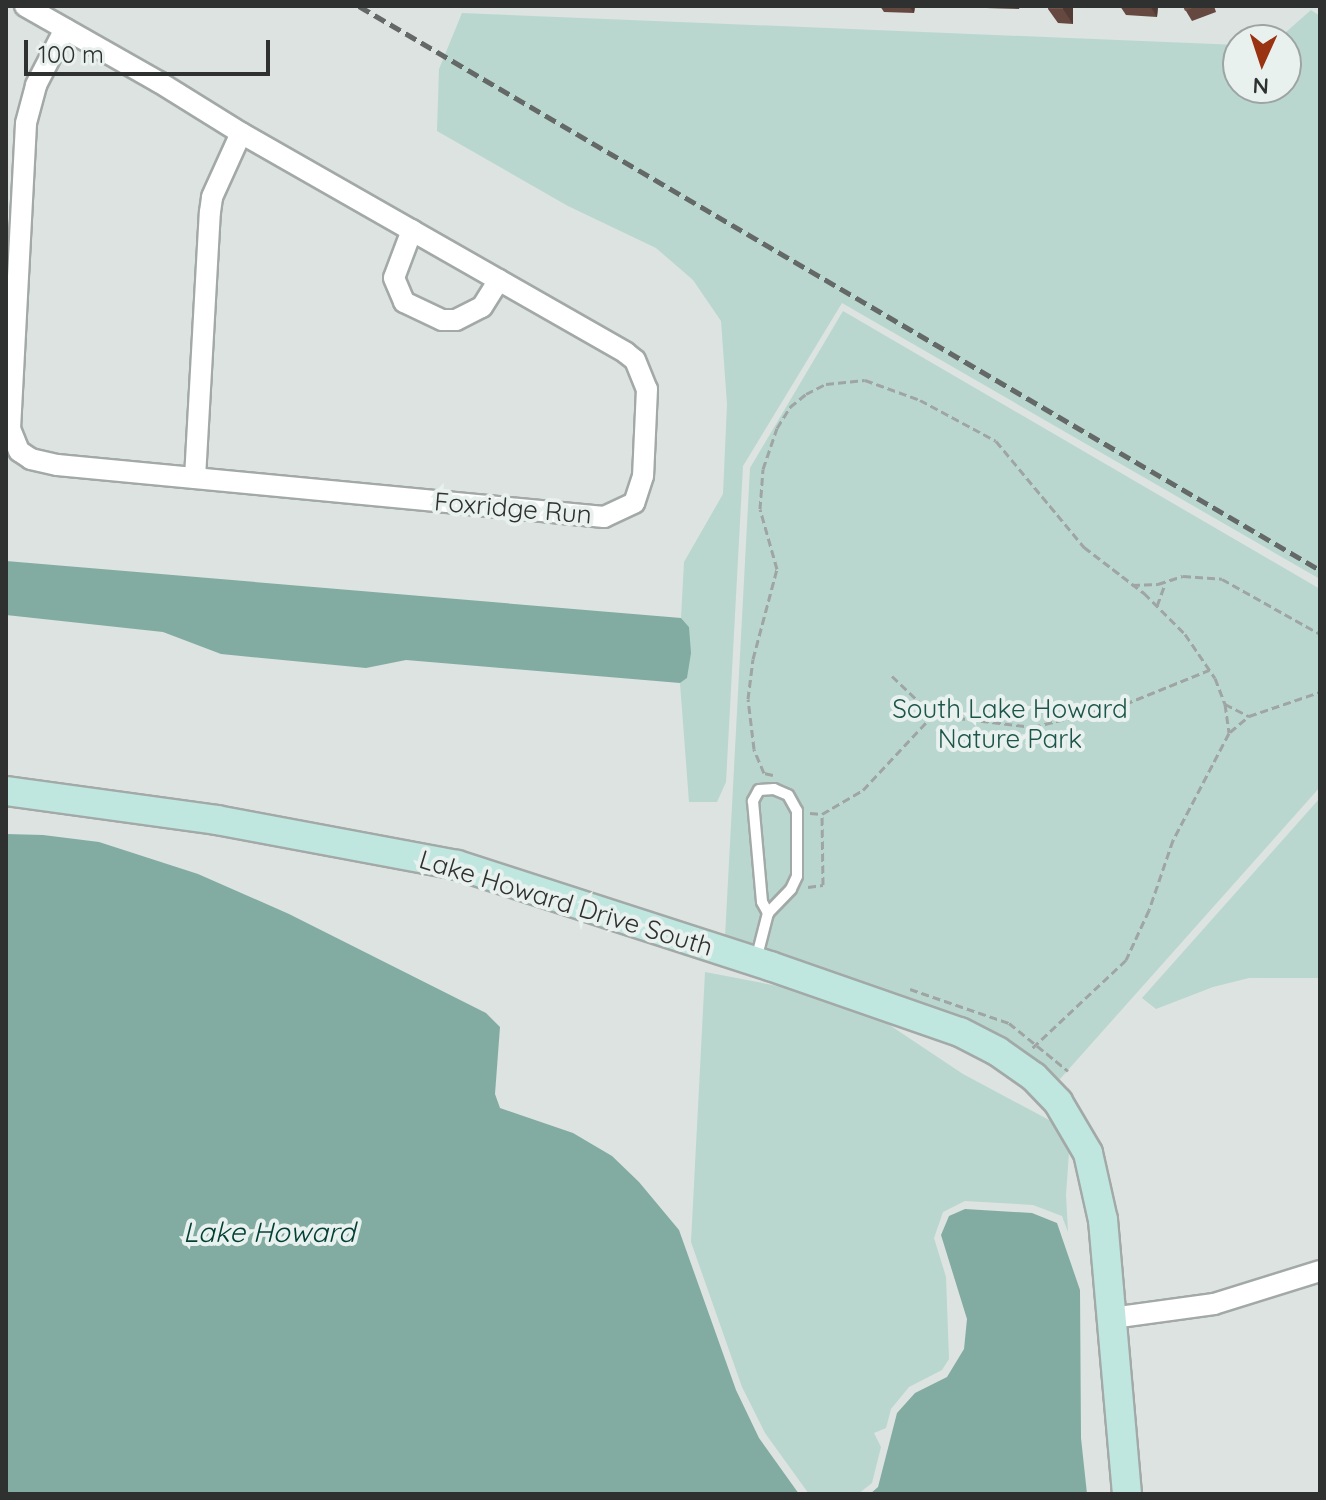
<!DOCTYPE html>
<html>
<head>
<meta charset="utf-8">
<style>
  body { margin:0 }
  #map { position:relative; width:1326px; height:1500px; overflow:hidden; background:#dce3e1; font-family:Quicksand,sans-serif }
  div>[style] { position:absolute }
  .green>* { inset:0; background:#b9d7cf }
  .water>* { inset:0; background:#82aca1 }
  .path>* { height:3px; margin-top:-1.5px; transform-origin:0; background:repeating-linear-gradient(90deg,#9fa5a3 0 8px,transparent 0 12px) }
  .roads { filter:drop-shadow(2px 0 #a2a9a7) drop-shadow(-2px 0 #a2a9a7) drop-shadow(0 2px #a2a9a7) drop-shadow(0 -2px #a2a9a7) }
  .lane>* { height:10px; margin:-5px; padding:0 5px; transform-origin:5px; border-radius:5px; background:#fff }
  .street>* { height:20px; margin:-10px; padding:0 10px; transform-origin:10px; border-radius:10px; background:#fff }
  .secondary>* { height:28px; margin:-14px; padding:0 14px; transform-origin:14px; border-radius:14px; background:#bfe7e0 }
  .rail>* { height:5px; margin-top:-2.5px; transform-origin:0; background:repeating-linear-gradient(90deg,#646967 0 12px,transparent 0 18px) }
  .wall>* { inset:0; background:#654840 }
  .shaded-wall>* { inset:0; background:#523b34 }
  .building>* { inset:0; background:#75544a }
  span { translate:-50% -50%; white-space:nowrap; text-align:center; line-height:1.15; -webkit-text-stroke:8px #e9f1ef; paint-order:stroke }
  .street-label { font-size:26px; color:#2e3130 }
  .park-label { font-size:26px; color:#1c554a }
  .water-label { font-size:28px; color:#003f35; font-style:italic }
  .frame { position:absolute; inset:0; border:8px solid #2e3130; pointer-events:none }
  .north { position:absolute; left:1222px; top:24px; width:80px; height:80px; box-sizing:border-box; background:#e9f1ef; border:2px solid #9ea4a3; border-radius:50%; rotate:183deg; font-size:22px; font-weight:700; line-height:32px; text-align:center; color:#2e3130 }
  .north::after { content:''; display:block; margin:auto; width:28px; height:36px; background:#9a3311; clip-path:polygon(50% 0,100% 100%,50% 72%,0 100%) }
  .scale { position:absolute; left:24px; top:40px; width:246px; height:36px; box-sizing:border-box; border:4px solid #2e3130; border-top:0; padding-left:10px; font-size:24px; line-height:28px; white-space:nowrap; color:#2e3130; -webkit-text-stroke:6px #e9f1ef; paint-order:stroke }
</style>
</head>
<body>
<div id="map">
  <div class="green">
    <div style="clip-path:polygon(1311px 10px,1320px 16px,1320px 579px,842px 303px,743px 466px,726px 782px,717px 802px,689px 802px,680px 683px,687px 678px,689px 627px,681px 618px,684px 562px,723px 494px,727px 404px,721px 321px,693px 280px,656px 248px,568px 206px,437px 131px,439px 69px,462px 13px,1238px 45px,1238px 88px,1286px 88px,1286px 40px,1277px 40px)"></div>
    <div style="clip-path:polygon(843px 311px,1320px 589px,1320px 787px,1060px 1079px,965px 1020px,725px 937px,750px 468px)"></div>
    <div style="clip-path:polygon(1320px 798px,1320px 978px,1249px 978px,1213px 987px,1156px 1009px,1142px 998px)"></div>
    <div style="clip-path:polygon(705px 972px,804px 991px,867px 1010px,963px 1074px,1064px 1128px,1070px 1138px,1066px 1195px,1068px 1232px,1062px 1216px,1033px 1205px,965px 1201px,943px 1212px,934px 1238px,946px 1277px,949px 1359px,942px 1370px,909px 1387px,891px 1409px,886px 1428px,874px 1433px,881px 1447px,872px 1483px,858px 1494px,809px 1494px,765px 1433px,742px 1387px,691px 1242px)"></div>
  </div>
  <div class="water">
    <div style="clip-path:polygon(6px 561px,681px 618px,689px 627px,691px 653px,687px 678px,680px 683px,406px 660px,366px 668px,221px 654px,163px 632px,6px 615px)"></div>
    <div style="clip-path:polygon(6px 834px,43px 835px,99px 842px,198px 874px,289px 914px,486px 1013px,500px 1027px,495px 1094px,500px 1108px,573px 1133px,612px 1156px,639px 1182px,679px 1230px,736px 1390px,759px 1438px,799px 1494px,6px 1494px)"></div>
    <div style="clip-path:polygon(965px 1209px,1032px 1213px,1057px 1223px,1080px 1290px,1081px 1438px,1087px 1494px,870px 1494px,878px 1487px,897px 1413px,915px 1393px,947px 1377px,964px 1349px,967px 1319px,941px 1235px,949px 1216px)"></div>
  </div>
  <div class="path">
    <div style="left:1132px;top:585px;width:26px;rotate:-2deg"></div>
    <div style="left:1158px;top:584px;width:26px;rotate:-18deg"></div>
    <div style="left:1183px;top:576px;width:39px;rotate:4deg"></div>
    <div style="left:1222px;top:579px;width:112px;rotate:29.3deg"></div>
    <div style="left:1157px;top:606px;width:23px;rotate:-70deg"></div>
    <div style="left:892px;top:676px;width:57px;rotate:43.6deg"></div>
    <div style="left:1225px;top:704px;width:27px;rotate:27deg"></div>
    <div style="left:1230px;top:732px;width:25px;rotate:-40deg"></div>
    <div style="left:1249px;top:716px;width:75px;rotate:-18.7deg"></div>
    <div style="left:773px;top:775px;width:9px;rotate:-167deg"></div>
    <div style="left:764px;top:773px;width:26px;rotate:-113deg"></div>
    <div style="left:754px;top:749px;width:50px;rotate:-96.8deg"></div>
    <div style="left:748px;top:699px;width:40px;rotate:-82.9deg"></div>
    <div style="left:753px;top:659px;width:93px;rotate:-75.1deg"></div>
    <div style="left:777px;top:569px;width:62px;rotate:-105.8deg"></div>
    <div style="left:760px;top:509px;width:40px;rotate:-85.7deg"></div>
    <div style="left:763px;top:469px;width:43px;rotate:-71.1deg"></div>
    <div style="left:777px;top:428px;width:25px;rotate:-58deg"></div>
    <div style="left:790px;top:407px;width:21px;rotate:-39deg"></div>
    <div style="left:806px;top:394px;width:22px;rotate:-27deg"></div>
    <div style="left:826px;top:384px;width:39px;rotate:-6deg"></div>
    <div style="left:865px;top:380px;width:59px;rotate:20deg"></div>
    <div style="left:920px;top:400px;width:86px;rotate:28.3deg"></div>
    <div style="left:996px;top:441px;width:138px;rotate:50.3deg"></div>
    <div style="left:1084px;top:547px;width:76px;rotate:37.5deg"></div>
    <div style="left:1144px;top:593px;width:58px;rotate:45deg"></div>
    <div style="left:1185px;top:634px;width:53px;rotate:55.7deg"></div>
    <div style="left:1215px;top:678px;width:28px;rotate:69deg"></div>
    <div style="left:1225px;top:704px;width:29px;rotate:82deg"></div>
    <div style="left:1229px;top:733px;width:121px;rotate:117.6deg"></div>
    <div style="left:1173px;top:840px;width:74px;rotate:108.9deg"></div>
    <div style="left:1149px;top:910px;width:55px;rotate:114.7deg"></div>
    <div style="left:1126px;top:960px;width:132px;rotate:136.8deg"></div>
    <div style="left:810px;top:813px;width:12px;rotate:5deg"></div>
    <div style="left:822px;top:814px;width:48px;rotate:-30.3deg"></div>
    <div style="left:863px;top:790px;width:103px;rotate:-47deg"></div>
    <div style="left:933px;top:715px;width:101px;rotate:6.8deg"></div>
    <div style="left:1033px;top:727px;width:95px;rotate:-14deg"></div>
    <div style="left:1125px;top:704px;width:91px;rotate:-22deg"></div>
    <div style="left:808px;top:887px;width:15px;rotate:-8deg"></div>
    <div style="left:823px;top:885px;width:71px;rotate:-90.8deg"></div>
    <div style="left:910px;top:989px;width:105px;rotate:19deg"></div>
    <div style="left:1009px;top:1023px;width:76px;rotate:39.1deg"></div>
  </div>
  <div class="roads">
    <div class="lane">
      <div style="left:756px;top:960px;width:49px;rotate:-75.7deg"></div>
      <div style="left:768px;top:913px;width:33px;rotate:-46deg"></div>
      <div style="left:791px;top:889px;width:14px;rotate:-65deg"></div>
      <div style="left:797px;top:876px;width:65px;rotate:-90deg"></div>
      <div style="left:797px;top:811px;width:18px;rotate:-119deg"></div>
      <div style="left:788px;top:795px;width:15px;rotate:-157deg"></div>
      <div style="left:774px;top:789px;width:15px;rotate:176deg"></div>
      <div style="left:759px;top:790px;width:13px;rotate:119deg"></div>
      <div style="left:753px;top:801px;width:101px;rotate:84.9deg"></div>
      <div style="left:762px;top:902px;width:13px;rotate:61deg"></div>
    </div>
    <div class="street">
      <div style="left:25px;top:6px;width:154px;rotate:29.6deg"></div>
      <div style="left:159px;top:82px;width:97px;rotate:31.9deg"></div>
      <div style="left:241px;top:133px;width:443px;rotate:29.7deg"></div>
      <div style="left:626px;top:353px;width:11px;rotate:38deg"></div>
      <div style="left:635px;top:360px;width:31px;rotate:68deg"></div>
      <div style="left:647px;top:389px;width:87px;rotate:92.6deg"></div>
      <div style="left:643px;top:476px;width:28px;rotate:108deg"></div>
      <div style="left:634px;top:503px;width:33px;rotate:155deg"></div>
      <div style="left:604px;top:517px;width:549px;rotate:-174.57deg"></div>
      <div style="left:57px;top:465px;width:27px;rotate:-167deg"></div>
      <div style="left:31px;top:459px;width:14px;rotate:-146deg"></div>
      <div style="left:19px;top:451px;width:24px;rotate:-112deg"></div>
      <div style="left:10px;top:429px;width:306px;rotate:-87deg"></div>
      <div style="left:26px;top:123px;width:39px;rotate:-75deg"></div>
      <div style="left:36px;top:85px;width:63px;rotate:-62.6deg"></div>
      <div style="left:412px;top:230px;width:51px;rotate:110.6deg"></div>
      <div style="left:394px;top:278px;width:26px;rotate:67deg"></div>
      <div style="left:404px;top:302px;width:42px;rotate:25.3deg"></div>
      <div style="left:442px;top:320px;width:14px"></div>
      <div style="left:456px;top:320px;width:29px;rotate:-27deg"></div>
      <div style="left:482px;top:307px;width:32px;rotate:-58deg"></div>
      <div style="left:195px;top:478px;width:266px;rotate:-86.8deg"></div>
      <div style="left:210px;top:212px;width:15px;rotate:-82deg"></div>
      <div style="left:212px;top:197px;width:70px;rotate:-65.6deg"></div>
      <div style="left:1112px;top:1318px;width:103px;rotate:-7.8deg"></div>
      <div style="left:1214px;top:1304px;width:111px;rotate:-17.3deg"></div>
    </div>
    <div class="secondary">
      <div style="left:6px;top:791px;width:213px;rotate:7.8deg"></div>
      <div style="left:217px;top:820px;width:244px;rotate:10.6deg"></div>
      <div style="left:457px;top:865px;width:329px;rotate:17.9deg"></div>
      <div style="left:770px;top:966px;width:201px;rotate:19.2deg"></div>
      <div style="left:960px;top:1032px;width:42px;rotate:27.2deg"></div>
      <div style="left:997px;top:1051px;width:45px;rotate:35.1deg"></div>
      <div style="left:1034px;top:1077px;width:35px;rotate:46deg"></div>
      <div style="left:1058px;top:1102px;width:59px;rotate:59.5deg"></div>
      <div style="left:1088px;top:1153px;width:69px;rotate:77.4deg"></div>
      <div style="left:1103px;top:1220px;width:275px;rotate:85deg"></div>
    </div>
  </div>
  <div class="rail">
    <div style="left:359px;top:6px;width:1114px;rotate:30.41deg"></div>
  </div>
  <div class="wall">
    <div style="clip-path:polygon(880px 6px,915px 6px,914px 13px,884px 12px)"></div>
    <div style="clip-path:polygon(921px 6px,1020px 6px,1019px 9px)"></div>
    <div style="clip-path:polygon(1048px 6px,1086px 6px,1086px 7px,1073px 7px,1073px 24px,1058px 23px,1048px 9px)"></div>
    <div style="clip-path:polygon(1120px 6px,1158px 6px,1157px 17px,1126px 15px)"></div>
    <div style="clip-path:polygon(1183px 6px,1214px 6px,1216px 12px,1192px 21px)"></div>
  </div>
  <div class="shaded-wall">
    <div style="clip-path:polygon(909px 6px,915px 6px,914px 13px)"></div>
    <div style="clip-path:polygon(1063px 6px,1073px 7px,1073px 24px,1063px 9px)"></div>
    <div style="clip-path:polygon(1150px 6px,1158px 6px,1157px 17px)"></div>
  </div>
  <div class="building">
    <div style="clip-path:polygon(1048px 6px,1063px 6px,1063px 9px,1048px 9px)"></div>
    <div style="clip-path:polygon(1183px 6px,1198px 6px,1185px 11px)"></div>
  </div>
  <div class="street-label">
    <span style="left:513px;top:508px;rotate:5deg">Foxridge Run</span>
    <span style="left:566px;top:903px;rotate:17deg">Lake Howard Drive South</span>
  </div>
  <div class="park-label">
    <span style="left:1010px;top:724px">South Lake Howard<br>Nature Park</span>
  </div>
  <div class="water-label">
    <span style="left:269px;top:1232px">Lake Howard</span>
  </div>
  <div class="frame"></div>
  <div class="north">N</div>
  <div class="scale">100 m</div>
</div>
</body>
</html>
